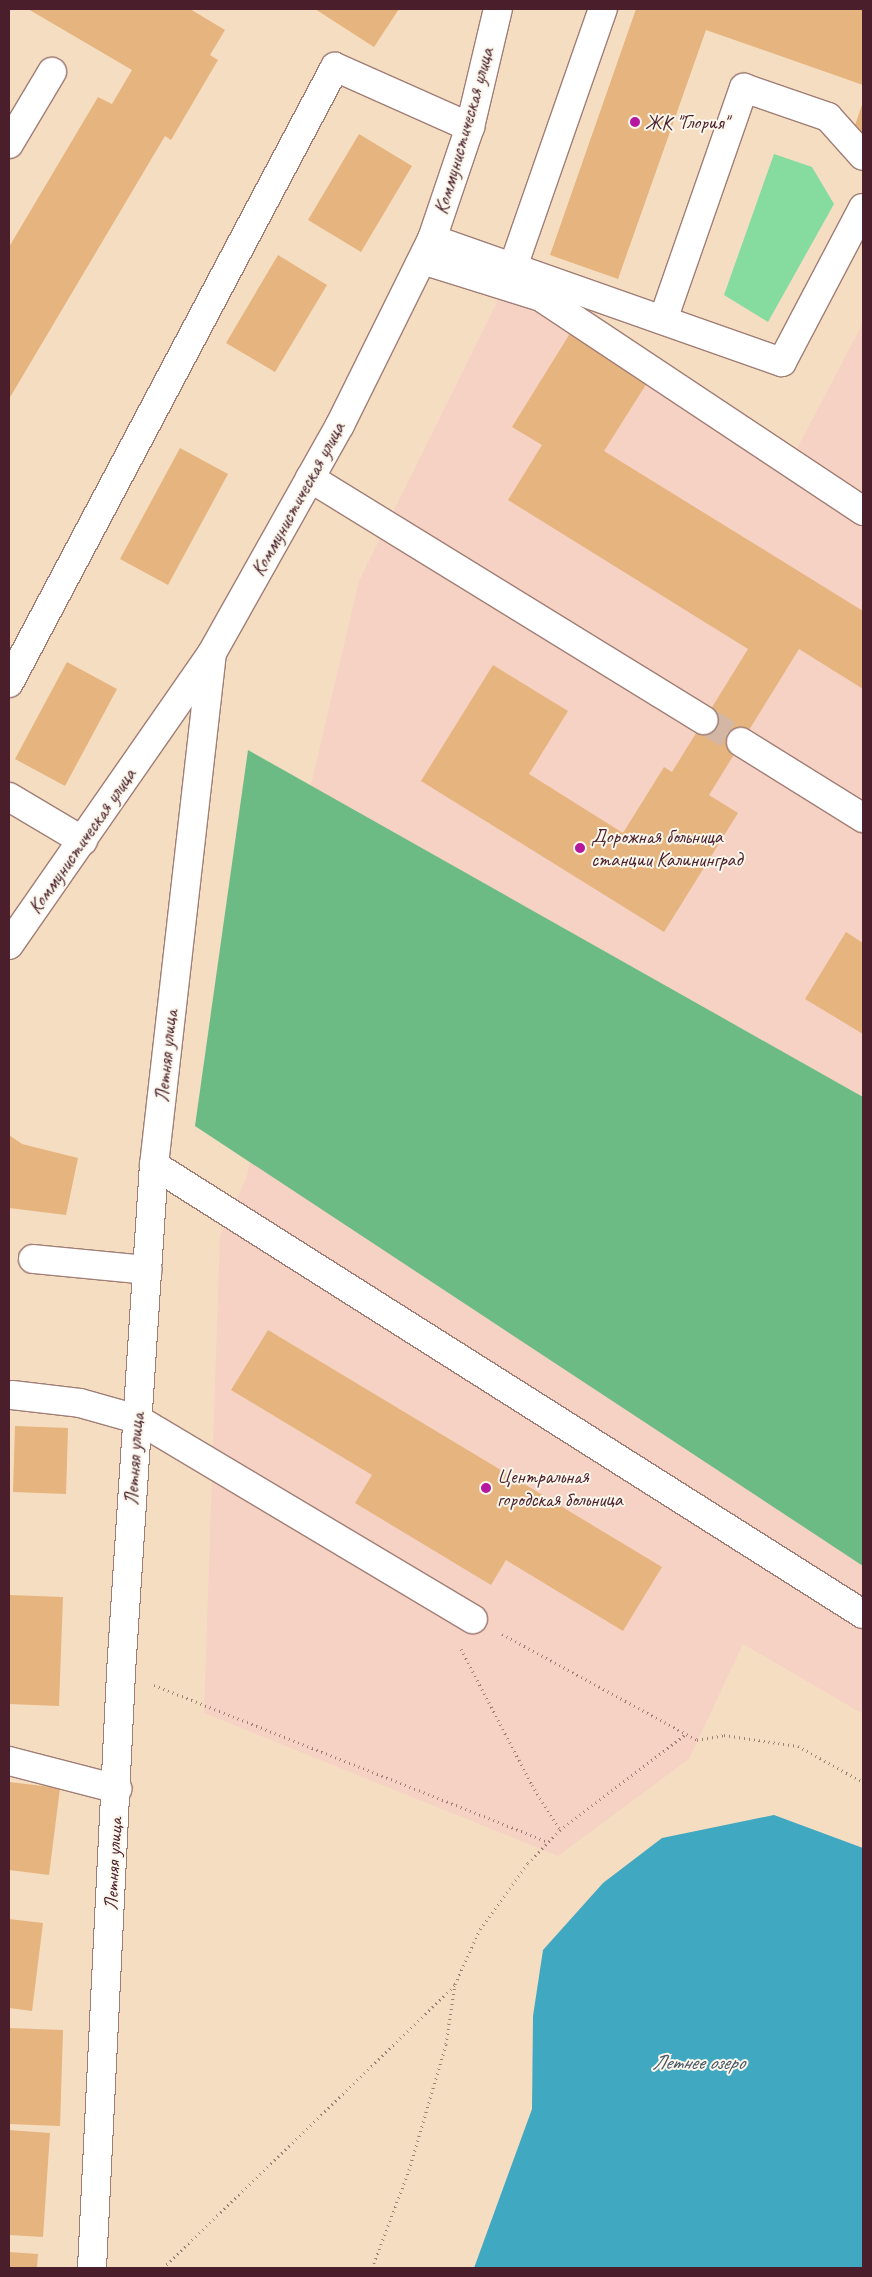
<!DOCTYPE html>
<html>
<head>
<meta charset="utf-8">
<style>
  body { margin:0 }
  #map { position:relative; width:872px; height:2277px; overflow:hidden; background:#f5ddc2; font-family:Caveat,sans-serif }
  div>[style] { position:absolute }
  .built>* { inset:0; background:#f6d2c4 }
  .green>* { inset:0; background:#86db9e }
  .forest>* { inset:0; background:#6cbb85 }
  .water>* { inset:0; background:#41a8c1 }
  .building>* { inset:0; background:#e6b47e }
  .minor-tunnel>* { height:28px; margin-top:-14px; transform-origin:0; background:repeating-linear-gradient(90deg,#d3b7a4 0 28px,transparent 0 42px) }
  .path>* { height:3px; margin-top:-1.5px; transform-origin:0; background:repeating-linear-gradient(90deg,#a07e76 0 1px,transparent 0 5px) }
  .roads { filter:drop-shadow(1px 0 #a07e76) drop-shadow(-1px 0 #a07e76) drop-shadow(0 1px #a07e76) drop-shadow(0 -1px #a07e76) }
  .minor>* { height:28px; margin:-14px; padding:0 14px; transform-origin:14px; border-radius:14px; background:#fff }
  .major>* { height:28px; margin:-14px; padding:0 14px; transform-origin:14px; border-radius:14px; background:#fff }
  .dots>* { width:14px; height:14px; translate:-50% -50%; box-sizing:border-box; border:2px solid #fbf7ec; border-radius:50% }
  span { translate:-50% -50%; white-space:nowrap; text-align:center; line-height:1.15; -webkit-text-stroke:4px #fbf7ec; paint-order:stroke }
  .poi-label { font-size:20px; color:#4a1f2b }
  .left { translate:0 -50%; text-align:left }
  .street-label { font-size:20px; color:#4a1f2b }
  .water-label { font-size:21px; color:#465667; font-style:italic }
  .frame { position:absolute; inset:0; border:10px solid #4a1f2b; pointer-events:none }
</style>
</head>
<body>
<div id="map">
  <div class="built">
    <div style="clip-path:polygon(505px 286px,792px 458px,863px 323px,863px 1714px,743px 1644px,689px 1759px,558px 1856px,204px 1713px,220px 1236px,247px 1176px,257px 1130px,233px 1116px,359px 581px)"></div>
  </div>
  <div class="green">
    <div style="clip-path:polygon(774px 154px,812px 167px,834px 204px,768px 322px,724px 295px)"></div>
  </div>
  <div class="forest">
    <div style="clip-path:polygon(248px 750px,863px 1097px,863px 1566px,195px 1126px)"></div>
  </div>
  <div class="water">
    <div style="clip-path:polygon(774px 1815px,863px 1848px,863px 2268px,474px 2268px,532px 2109px,533px 2016px,543px 1950px,603px 1883px,662px 1838px)"></div>
  </div>
  <div class="building">
    <div style="clip-path:polygon(28px 9px,190px 9px,225px 30px,210px 55px,218px 60px,171px 140px,165px 136px,9px 399px,9px 247px,98px 97px,112px 104px,132px 70px)"></div>
    <div style="clip-path:polygon(315px 9px,399px 9px,374px 47px)"></div>
    <div style="clip-path:polygon(636px 9px,863px 9px,863px 85px,706px 30px,618px 279px,550px 255px)"></div>
    <div style="clip-path:polygon(863px 102px,863px 138px,852px 134px)"></div>
    <div style="clip-path:polygon(359px 134px,412px 166px,361px 252px,308px 220px)"></div>
    <div style="clip-path:polygon(278px 255px,327px 285px,275px 372px,226px 343px)"></div>
    <div style="clip-path:polygon(574px 327px,652px 375px,604px 451px,863px 611px,863px 689px,799px 649px,709px 795px,738px 813px,664px 932px,421px 781px,493px 665px,568px 711px,529px 774px,623px 833px,664px 767px,672px 772px,748px 649px,508px 500px,542px 445px,512px 427px)"></div>
    <div style="clip-path:polygon(180px 448px,228px 474px,168px 585px,120px 559px)"></div>
    <div style="clip-path:polygon(67px 662px,117px 689px,65px 786px,15px 759px)"></div>
    <div style="clip-path:polygon(846px 932px,863px 943px,863px 1034px,805px 999px)"></div>
    <div style="clip-path:polygon(9px 1135px,22px 1144px,78px 1158px,66px 1215px,9px 1208px)"></div>
    <div style="clip-path:polygon(268px 1330px,662px 1567px,623px 1631px,506px 1560px,491px 1585px,355px 1503px,372px 1475px,231px 1390px)"></div>
    <div style="clip-path:polygon(15px 1426px,68px 1428px,66px 1494px,13px 1492px)"></div>
    <div style="clip-path:polygon(9px 1595px,63px 1597px,59px 1706px,9px 1704px)"></div>
    <div style="clip-path:polygon(9px 1782px,60px 1788px,49px 1875px,9px 1870px)"></div>
    <div style="clip-path:polygon(9px 1919px,43px 1923px,32px 2011px,9px 2008px)"></div>
    <div style="clip-path:polygon(9px 2028px,63px 2030px,60px 2126px,9px 2124px)"></div>
    <div style="clip-path:polygon(9px 2130px,50px 2133px,43px 2237px,9px 2235px)"></div>
    <div style="clip-path:polygon(9px 2252px,38px 2254px,37px 2268px,9px 2268px)"></div>
  </div>
  <div class="minor-tunnel">
    <div style="left:704px;top:720px;width:43px;rotate:30.7deg"></div>
  </div>
  <div class="path">
    <div style="left:502px;top:1634px;width:222px;rotate:28.5deg"></div>
    <div style="left:697px;top:1740px;width:27px;rotate:-10deg"></div>
    <div style="left:724px;top:1735px;width:75px;rotate:8.5deg"></div>
    <div style="left:798px;top:1746px;width:74px;rotate:29deg"></div>
    <div style="left:461px;top:1649px;width:153px;rotate:62.4deg"></div>
    <div style="left:532px;top:1785px;width:53px;rotate:58.1deg"></div>
    <div style="left:154px;top:1685px;width:424px;rotate:21.7deg"></div>
    <div style="left:163px;top:2268px;width:407px;rotate:-44.1deg"></div>
    <div style="left:372px;top:2268px;width:105px;rotate:-69.3deg"></div>
    <div style="left:409px;top:2170px;width:131px;rotate:-73.6deg"></div>
    <div style="left:446px;top:2044px;width:61px;rotate:-81.5deg"></div>
    <div style="left:455px;top:1984px;width:60px;rotate:-65.6deg"></div>
    <div style="left:480px;top:1929px;width:82px;rotate:-54deg"></div>
    <div style="left:528px;top:1863px;width:46px;rotate:-45.9deg"></div>
    <div style="left:560px;top:1830px;width:158px;rotate:-37.3deg"></div>
  </div>
  <div class="roads">
    <div class="minor">
      <div style="left:9px;top:144px;width:84px;rotate:-59.2deg"></div>
      <div style="left:432px;top:239px;width:371px;rotate:19.4deg"></div>
      <div style="left:782px;top:362px;width:174px;rotate:-62.3deg"></div>
      <div style="left:422px;top:260px;width:125px;rotate:17.3deg"></div>
      <div style="left:541px;top:297px;width:387px;rotate:33.6deg"></div>
      <div style="left:513px;top:267px;width:273px;rotate:-70.8deg"></div>
      <div style="left:663px;top:320px;width:246px;rotate:-70.8deg"></div>
      <div style="left:744px;top:88px;width:89px;rotate:19deg"></div>
      <div style="left:828px;top:117px;width:52px;rotate:48.1deg"></div>
      <div style="left:310px;top:478px;width:462px;rotate:31.6deg"></div>
      <div style="left:9px;top:683px;width:697px;rotate:-62.11deg"></div>
      <div style="left:335px;top:67px;width:148px;rotate:24deg"></div>
      <div style="left:741px;top:742px;width:144px;rotate:31.9deg"></div>
      <div style="left:9px;top:797px;width:86px;rotate:30.7deg"></div>
      <div style="left:154px;top:1165px;width:839px;rotate:32.35deg"></div>
      <div style="left:33px;top:1259px;width:115px;rotate:5.5deg"></div>
      <div style="left:12px;top:1395px;width:68px;rotate:6.7deg"></div>
      <div style="left:80px;top:1403px;width:59px;rotate:15.7deg"></div>
      <div style="left:137px;top:1419px;width:391px;rotate:30.8deg"></div>
      <div style="left:9px;top:1761px;width:112px;rotate:14.5deg"></div>
      <div style="left:92px;top:2268px;width:597px;rotate:-87.21deg"></div>
      <div style="left:121px;top:1672px;width:508px;rotate:-86.28deg"></div>
      <div style="left:154px;top:1165px;width:515px;rotate:-83.54deg"></div>
    </div>
    <div class="major">
      <div style="left:9px;top:945px;width:356px;rotate:-55.2deg"></div>
      <div style="left:212px;top:653px;width:261px;rotate:-60.7deg"></div>
      <div style="left:340px;top:425px;width:208px;rotate:-63.7deg"></div>
      <div style="left:432px;top:239px;width:118px;rotate:-71.3deg"></div>
      <div style="left:470px;top:127px;width:121px;rotate:-76.7deg"></div>
    </div>
  </div>
  <div class="dots">
    <div style="left:635px;top:122px;background:#b5179e"></div>
    <div style="left:580px;top:848px;background:#b5179e"></div>
    <div style="left:486px;top:1488px;background:#b5179e"></div>
  </div>
  <div class="poi-label">
    <span class="left" style="left:645px;top:122px">ЖК "Глория"</span>
    <span class="left" style="left:591px;top:848px">Дорожная больница<br>станции Калининград</span>
    <span class="left" style="left:497px;top:1488px">Центральная<br>городская больница</span>
  </div>
  <div class="street-label">
    <span style="left:464px;top:131px;rotate:-74deg">Коммунистическая улица</span>
    <span style="left:298px;top:499px;rotate:-61deg">Коммунистическая улица</span>
    <span style="left:82px;top:841px;rotate:-55deg">Коммунистическая улица</span>
    <span style="left:166px;top:1056px;rotate:-84deg">Летняя улица</span>
    <span style="left:134px;top:1459px;rotate:-86deg">Летняя улица</span>
    <span style="left:113px;top:1864px;rotate:-87deg">Летняя улица</span>
  </div>
  <div class="water-label">
    <span style="left:698px;top:2062px">Летнее озеро</span>
  </div>
  <div class="frame"></div>
</div>
</body>
</html>
